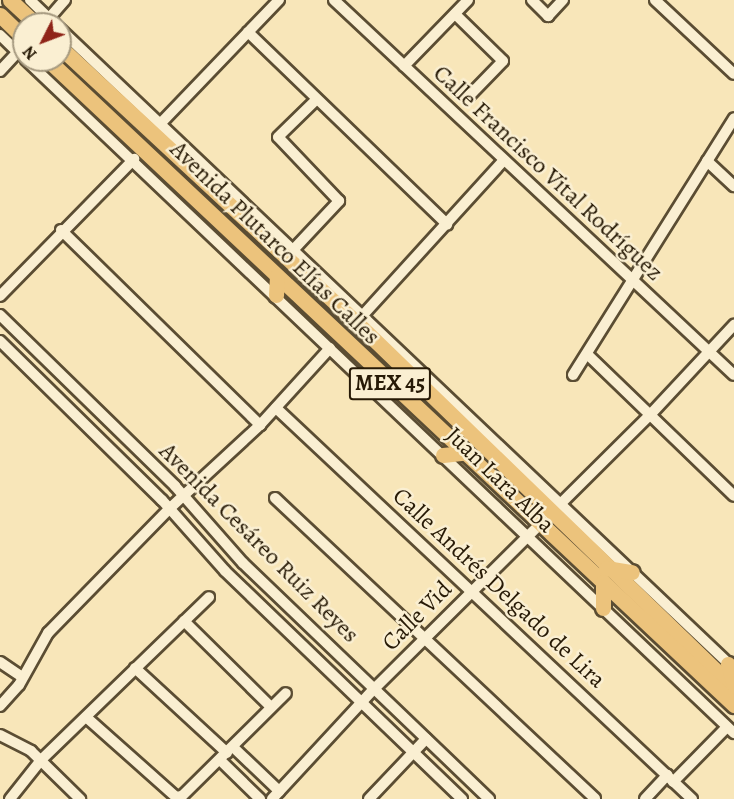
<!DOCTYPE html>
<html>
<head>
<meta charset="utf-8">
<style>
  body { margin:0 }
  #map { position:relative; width:734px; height:799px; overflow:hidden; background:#f8e6b9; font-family:Alegreya,serif }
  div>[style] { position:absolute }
  .roads { filter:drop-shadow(2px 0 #5b4d33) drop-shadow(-2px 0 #5b4d33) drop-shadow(0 2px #5b4d33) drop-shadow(0 -2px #5b4d33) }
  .minor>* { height:10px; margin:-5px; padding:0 5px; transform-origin:5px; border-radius:5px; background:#faefd2 }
  .primary>* { height:15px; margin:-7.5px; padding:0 7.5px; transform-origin:7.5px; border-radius:7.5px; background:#ecc37c }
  span { translate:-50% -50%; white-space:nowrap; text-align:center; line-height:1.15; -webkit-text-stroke:5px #faefd2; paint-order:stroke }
  .shield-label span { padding:2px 4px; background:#faefd2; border:2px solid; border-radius:4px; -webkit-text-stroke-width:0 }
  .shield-label { font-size:22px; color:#271a06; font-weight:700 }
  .street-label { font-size:24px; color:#271a06 }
  .north { position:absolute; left:12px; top:12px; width:60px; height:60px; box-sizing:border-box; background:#faefd2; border:2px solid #a69a80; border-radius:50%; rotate:228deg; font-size:16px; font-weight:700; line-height:24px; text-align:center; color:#271a06 }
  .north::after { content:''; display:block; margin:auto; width:21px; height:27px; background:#8f2418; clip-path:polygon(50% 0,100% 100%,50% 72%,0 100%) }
</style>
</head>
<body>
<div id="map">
  <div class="roads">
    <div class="minor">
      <div style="left:30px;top:0;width:35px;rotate:44deg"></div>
      <div style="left:334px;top:0;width:548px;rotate:43.15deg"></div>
      <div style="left:532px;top:0;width:23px;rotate:45deg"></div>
      <div style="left:548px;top:16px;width:22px;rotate:-47deg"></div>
      <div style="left:655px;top:0;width:108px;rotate:43.1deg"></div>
      <div style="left:455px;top:14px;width:67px;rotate:44.4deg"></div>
      <div style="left:503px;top:61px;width:47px;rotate:134.1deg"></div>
      <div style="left:44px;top:24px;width:32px;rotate:-49deg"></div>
      <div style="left:60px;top:29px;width:927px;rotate:43.51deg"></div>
      <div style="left:248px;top:32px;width:277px;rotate:44deg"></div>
      <div style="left:0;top:35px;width:29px;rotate:44deg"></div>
      <div style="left:26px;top:60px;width:977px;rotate:43.55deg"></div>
      <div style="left:404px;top:66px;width:92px;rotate:-45.9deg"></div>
      <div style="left:0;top:71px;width:35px;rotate:-47deg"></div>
      <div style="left:160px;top:124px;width:172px;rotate:-46.2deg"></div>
      <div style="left:707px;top:161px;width:37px;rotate:43deg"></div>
      <div style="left:61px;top:230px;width:279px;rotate:44.4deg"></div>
      <div style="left:294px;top:249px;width:66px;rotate:-46.8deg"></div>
      <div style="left:339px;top:201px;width:88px;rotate:-133.6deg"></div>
      <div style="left:278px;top:137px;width:54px;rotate:-44.3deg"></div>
      <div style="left:0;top:296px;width:192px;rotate:-45.6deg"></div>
      <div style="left:0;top:315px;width:245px;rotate:44.3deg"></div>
      <div style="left:175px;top:486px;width:103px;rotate:48.6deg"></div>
      <div style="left:243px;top:563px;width:341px;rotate:43.8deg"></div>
      <div style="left:363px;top:315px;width:208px;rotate:-47.7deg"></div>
      <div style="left:0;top:341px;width:227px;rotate:44.5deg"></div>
      <div style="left:162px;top:500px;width:95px;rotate:48.4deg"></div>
      <div style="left:225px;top:571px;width:329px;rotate:43.9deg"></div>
      <div style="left:587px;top:354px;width:204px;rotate:44deg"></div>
      <div style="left:573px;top:375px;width:303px;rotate:-57.9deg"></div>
      <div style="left:276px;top:408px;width:571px;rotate:43.23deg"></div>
      <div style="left:275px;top:498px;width:439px;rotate:43.2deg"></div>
      <div style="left:184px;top:621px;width:122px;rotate:44.7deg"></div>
      <div style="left:0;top:662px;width:27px;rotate:34deg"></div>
      <div style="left:135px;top:668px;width:125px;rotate:42.7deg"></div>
      <div style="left:0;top:706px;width:28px;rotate:-48deg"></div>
      <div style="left:19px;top:685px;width:60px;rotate:-60.9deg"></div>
      <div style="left:48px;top:633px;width:173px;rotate:-45.7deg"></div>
      <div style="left:169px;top:509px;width:124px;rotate:-42.7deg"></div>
      <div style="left:260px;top:425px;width:104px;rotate:-47.7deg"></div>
      <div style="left:86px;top:717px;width:120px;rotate:41.6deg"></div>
      <div style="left:176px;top:797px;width:6px;rotate:-9deg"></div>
      <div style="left:182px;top:796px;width:146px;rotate:-44.7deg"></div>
      <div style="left:0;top:735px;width:35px;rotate:27deg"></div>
      <div style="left:31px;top:751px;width:69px;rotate:44.4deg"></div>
      <div style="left:233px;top:747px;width:64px;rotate:43.7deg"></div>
      <div style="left:220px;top:760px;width:56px;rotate:44.3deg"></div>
      <div style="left:673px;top:782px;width:77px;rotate:-45.5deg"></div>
      <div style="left:10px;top:799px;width:50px;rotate:-51.5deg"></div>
      <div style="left:41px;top:760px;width:234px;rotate:-44.1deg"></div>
      <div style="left:272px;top:799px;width:150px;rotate:-47.2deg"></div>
      <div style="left:374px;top:689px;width:387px;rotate:-44.8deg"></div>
      <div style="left:649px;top:416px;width:125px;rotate:-47deg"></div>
      <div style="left:369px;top:799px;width:83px;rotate:-46.5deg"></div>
      <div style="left:645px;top:799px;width:33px;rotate:-47deg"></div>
    </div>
    <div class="primary">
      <div style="left:10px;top:0;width:35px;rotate:43deg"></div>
      <div style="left:0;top:15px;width:33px;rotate:44deg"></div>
      <div style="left:60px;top:47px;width:405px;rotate:42.9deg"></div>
      <div style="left:357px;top:323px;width:525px;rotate:44.07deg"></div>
      <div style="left:48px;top:60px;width:942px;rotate:43.24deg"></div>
      <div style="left:276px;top:295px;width:19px;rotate:-87deg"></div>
      <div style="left:443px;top:455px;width:20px;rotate:-6deg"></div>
      <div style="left:606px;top:568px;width:26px;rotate:9deg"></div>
      <div style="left:603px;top:582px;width:26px;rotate:90deg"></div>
      <div style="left:728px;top:664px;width:22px;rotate:74deg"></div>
    </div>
  </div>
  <div class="shield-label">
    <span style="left:390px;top:384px">MEX 45</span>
  </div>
  <div class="street-label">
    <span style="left:548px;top:173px;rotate:43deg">Calle Francisco Vital Rodríguez</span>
    <span style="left:275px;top:243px;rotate:44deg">Avenida Plutarco Elías Calles</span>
    <span style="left:500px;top:480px;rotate:44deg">Juan Lara Alba</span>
    <span style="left:259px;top:543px;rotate:45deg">Avenida Cesáreo Ruiz Reyes</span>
    <span style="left:499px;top:588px;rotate:43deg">Calle Andrés Delgado de Lira</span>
    <span style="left:417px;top:616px;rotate:-45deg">Calle Vid</span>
  </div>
  <div class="north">N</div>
</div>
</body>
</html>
